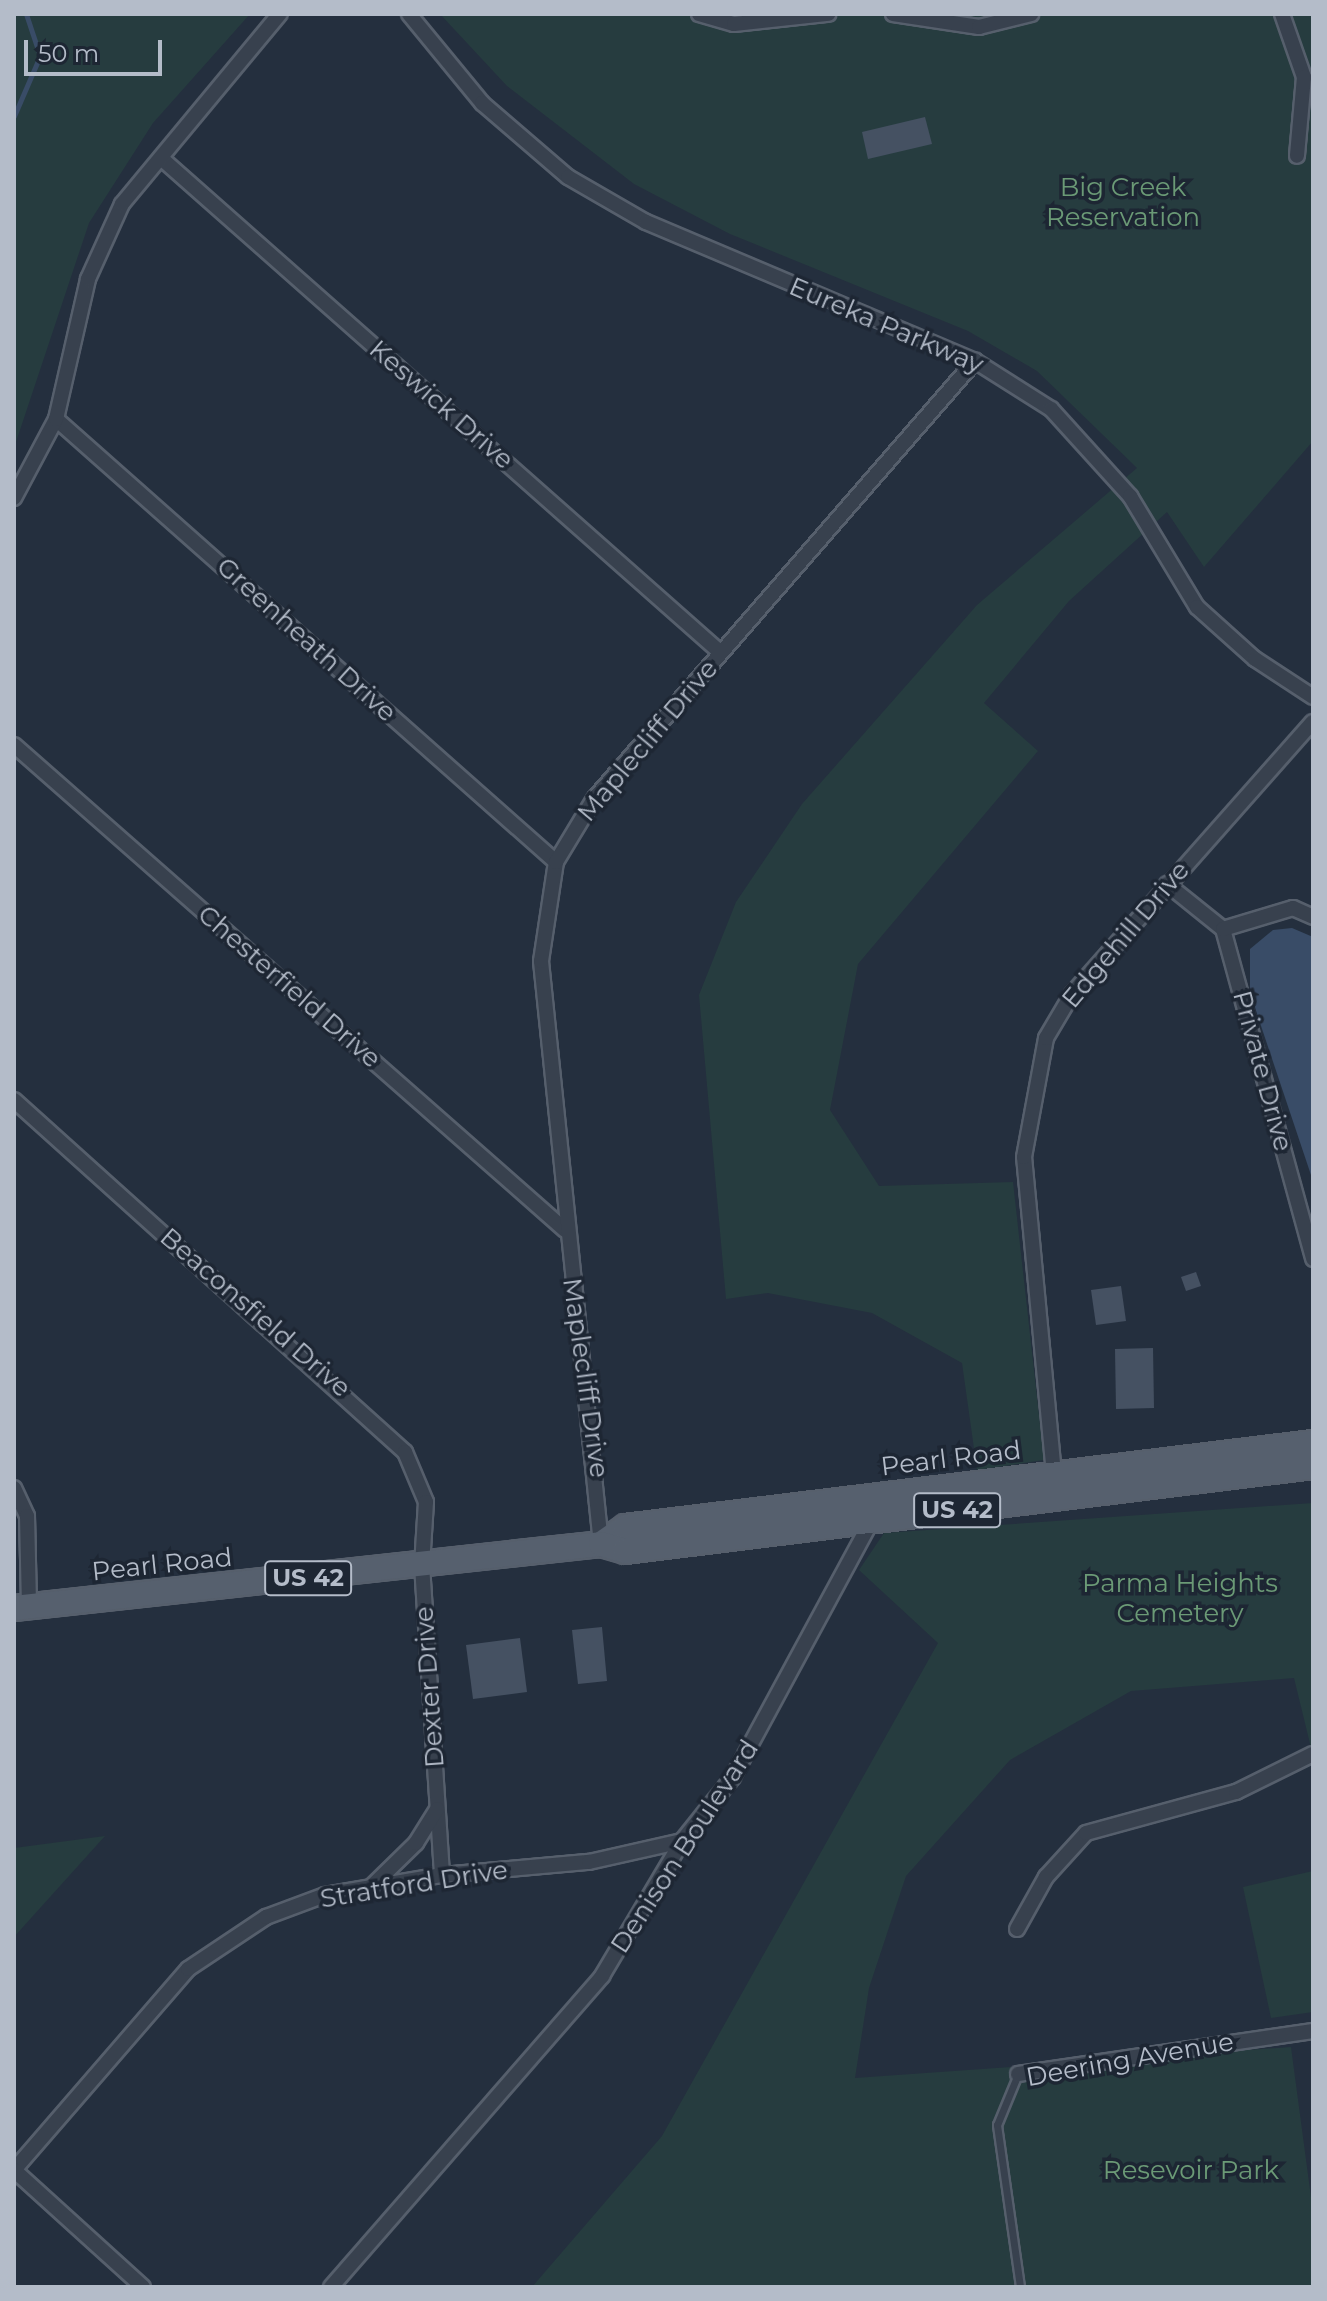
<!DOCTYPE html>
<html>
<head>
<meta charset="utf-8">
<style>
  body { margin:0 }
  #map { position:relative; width:1327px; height:2301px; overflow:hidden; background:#242f3e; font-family:Montserrat,sans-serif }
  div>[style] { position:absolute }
  .green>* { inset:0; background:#263c3f }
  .water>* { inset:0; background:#394c67 }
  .stream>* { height:5px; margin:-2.5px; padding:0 2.5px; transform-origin:2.5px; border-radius:2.5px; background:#394c67 }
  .building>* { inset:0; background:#455162 }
  .roads { filter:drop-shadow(2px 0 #565f6c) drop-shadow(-2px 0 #565f6c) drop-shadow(0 2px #565f6c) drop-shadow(0 -2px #565f6c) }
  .service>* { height:7px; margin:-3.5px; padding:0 3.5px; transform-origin:3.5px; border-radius:3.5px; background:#38414e }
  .minor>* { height:14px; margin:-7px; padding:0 7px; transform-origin:7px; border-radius:7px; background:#38414e }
  .primary>* { height:24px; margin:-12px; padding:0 12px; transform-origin:12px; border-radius:12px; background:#56606e }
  span { translate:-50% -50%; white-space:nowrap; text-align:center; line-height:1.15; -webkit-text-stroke:7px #1d2633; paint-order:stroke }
  .shield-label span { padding:2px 6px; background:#1d2633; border:2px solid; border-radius:6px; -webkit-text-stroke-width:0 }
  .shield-label { font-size:24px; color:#b4bcc9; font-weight:700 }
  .park-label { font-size:26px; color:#6b9a76 }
  .street-label { font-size:26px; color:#b4bcc9 }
  .frame { position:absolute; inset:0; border:16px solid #b4bcc9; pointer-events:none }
  .scale { position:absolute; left:24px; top:40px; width:138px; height:36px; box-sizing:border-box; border:4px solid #b4bcc9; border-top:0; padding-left:10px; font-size:24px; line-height:28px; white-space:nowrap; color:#b4bcc9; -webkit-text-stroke:6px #1d2633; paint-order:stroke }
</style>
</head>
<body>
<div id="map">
  <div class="green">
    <div style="clip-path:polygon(14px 14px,250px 14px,153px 123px,89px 223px,14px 448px)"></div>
    <div style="clip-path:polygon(440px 14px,1313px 14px,1313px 441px,1204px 567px,1167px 512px,1069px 601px,984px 703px,1038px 751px,858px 964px,830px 1110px,879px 1186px,1013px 1182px,1044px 1460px,977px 1470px,962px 1363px,872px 1313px,768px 1293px,726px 1299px,699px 995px,736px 902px,802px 804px,977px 605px,1137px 468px,1037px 371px,968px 331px,730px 234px,634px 184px,507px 86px)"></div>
    <div style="clip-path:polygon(1313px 1503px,1313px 1756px,1294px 1678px,1131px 1691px,1010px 1760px,906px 1876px,869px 1988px,855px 2078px,1291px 2047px,1313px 2212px,1313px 2287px,532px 2287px,662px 2136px,938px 1643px,859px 1570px,884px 1533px)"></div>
    <div style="clip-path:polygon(105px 1836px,14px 1937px,14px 1848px)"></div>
    <div style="clip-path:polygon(1313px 1871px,1313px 2012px,1271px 2018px,1243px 1887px)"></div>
  </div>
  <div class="water">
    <div style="clip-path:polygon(1292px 928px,1313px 937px,1313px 1181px,1250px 993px,1250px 949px,1273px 930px)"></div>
  </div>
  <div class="stream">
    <div style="left:14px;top:116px;width:65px;rotate:-66.6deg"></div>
    <div style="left:40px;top:56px;width:44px;rotate:-108.4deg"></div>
  </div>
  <div class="building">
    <div style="clip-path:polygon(925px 117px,932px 144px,868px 159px,862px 132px)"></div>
    <div style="clip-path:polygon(1196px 1272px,1201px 1286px,1186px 1291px,1181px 1277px)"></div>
    <div style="clip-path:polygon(1121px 1286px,1126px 1321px,1096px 1325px,1091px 1290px)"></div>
    <div style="clip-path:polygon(1153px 1348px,1154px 1408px,1116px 1409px,1115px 1349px)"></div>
    <div style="clip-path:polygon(602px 1627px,607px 1681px,578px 1684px,572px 1630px)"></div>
    <div style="clip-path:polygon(520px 1638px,527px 1692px,473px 1699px,466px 1645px)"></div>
  </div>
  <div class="roads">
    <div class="service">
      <div style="left:1018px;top:2074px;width:55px;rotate:112.4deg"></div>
      <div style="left:997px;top:2125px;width:164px;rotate:81.9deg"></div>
    </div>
    <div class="minor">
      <div style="left:409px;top:14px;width:115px;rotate:50.6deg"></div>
      <div style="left:482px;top:103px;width:113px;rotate:40.7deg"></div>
      <div style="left:568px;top:177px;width:90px;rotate:30deg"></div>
      <div style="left:646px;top:222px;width:357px;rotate:22.9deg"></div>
      <div style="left:975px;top:361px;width:90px;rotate:32.3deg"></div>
      <div style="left:1051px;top:409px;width:118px;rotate:47.8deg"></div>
      <div style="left:1130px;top:496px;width:130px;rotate:58.9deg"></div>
      <div style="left:1197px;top:607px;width:78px;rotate:41.9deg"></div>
      <div style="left:1255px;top:659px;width:69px;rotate:33.2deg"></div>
      <div style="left:699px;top:14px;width:36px;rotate:16deg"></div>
      <div style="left:734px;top:24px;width:95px;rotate:-6.1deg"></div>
      <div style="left:893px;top:14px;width:87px;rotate:8.6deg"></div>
      <div style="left:979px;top:27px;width:54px;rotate:-14deg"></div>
      <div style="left:1282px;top:14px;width:67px;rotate:70.8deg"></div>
      <div style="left:1304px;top:77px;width:79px;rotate:95.1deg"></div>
      <div style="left:161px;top:158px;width:747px;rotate:41.47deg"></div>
      <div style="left:56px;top:419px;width:668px;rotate:41.54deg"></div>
      <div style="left:14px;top:498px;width:89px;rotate:-62deg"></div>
      <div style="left:56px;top:419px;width:144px;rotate:-77.1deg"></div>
      <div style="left:88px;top:279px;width:82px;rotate:-65.6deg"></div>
      <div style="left:122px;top:204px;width:247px;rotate:-50.3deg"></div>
      <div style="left:14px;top:745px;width:734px;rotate:41.35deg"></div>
      <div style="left:1167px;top:884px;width:72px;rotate:38.8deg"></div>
      <div style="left:1223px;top:929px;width:342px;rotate:74.7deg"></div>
      <div style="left:1223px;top:929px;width:73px;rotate:-16.7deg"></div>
      <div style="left:1293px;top:908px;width:22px;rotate:24deg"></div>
      <div style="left:14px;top:1100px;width:526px;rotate:42deg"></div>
      <div style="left:405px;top:1452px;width:54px;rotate:67.2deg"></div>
      <div style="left:426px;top:1502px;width:63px;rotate:93.6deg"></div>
      <div style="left:422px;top:1565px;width:311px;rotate:86.3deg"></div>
      <div style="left:1054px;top:1474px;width:318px;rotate:-95.4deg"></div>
      <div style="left:1024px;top:1157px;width:121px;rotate:-79.5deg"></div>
      <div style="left:1046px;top:1038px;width:51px;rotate:-59.4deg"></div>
      <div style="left:1072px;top:994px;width:363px;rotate:-48.5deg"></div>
      <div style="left:14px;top:1488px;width:31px;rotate:65deg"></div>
      <div style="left:27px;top:1516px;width:90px;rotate:88.7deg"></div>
      <div style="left:601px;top:1544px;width:586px;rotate:-95.88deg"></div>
      <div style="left:541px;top:961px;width:100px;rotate:-81.4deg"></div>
      <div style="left:556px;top:862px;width:74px;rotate:-58.9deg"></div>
      <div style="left:594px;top:799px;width:581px;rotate:-48.98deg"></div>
      <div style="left:371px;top:1887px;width:63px;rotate:-44.4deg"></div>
      <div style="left:416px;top:1843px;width:40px;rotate:-58deg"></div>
      <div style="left:1017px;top:1929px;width:60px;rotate:-60.9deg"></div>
      <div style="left:1046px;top:1877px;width:59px;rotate:-47.7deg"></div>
      <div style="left:1086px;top:1833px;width:156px;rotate:-15.3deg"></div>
      <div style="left:1236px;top:1792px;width:86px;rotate:-26.3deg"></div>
      <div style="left:1018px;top:2074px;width:298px;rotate:-8.3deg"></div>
      <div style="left:14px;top:2170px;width:266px;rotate:-49.1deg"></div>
      <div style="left:188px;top:1969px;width:94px;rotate:-33.7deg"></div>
      <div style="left:266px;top:1917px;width:63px;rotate:-20.4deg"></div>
      <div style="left:325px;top:1895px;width:119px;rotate:-9.7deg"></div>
      <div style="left:442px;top:1875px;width:148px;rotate:-5.1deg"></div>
      <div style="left:589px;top:1862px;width:95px;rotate:-12.7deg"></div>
      <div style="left:14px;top:2170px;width:174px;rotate:42.2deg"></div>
      <div style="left:331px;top:2287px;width:413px;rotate:-48.9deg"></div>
      <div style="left:602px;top:1976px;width:157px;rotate:-59.3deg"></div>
      <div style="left:682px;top:1841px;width:82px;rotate:-51.4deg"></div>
      <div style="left:733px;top:1777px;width:290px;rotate:-61.6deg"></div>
    </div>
    <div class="primary">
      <div style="left:601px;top:1544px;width:29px;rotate:-35deg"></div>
      <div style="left:625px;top:1527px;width:693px;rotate:-6.96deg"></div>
      <div style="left:14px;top:1608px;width:590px;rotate:-6.22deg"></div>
      <div style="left:601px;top:1544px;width:25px;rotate:16deg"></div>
      <div style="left:625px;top:1551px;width:693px;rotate:-7.04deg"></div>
    </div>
  </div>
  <div class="shield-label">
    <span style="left:957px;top:1510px">US 42</span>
    <span style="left:308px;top:1578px">US 42</span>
  </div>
  <div class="park-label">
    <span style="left:1123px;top:203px">Big Creek<br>Reservation</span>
    <span style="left:1180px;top:1599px">Parma Heights<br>Cemetery</span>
    <span style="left:1191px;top:2171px">Resevoir Park</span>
  </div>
  <div class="street-label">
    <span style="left:886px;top:326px;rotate:23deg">Eureka Parkway</span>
    <span style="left:441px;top:405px;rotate:41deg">Keswick Drive</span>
    <span style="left:306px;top:640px;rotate:42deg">Greenheath Drive</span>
    <span style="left:648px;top:741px;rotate:-50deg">Maplecliff Drive</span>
    <span style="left:1126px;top:935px;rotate:-50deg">Edgehill Drive</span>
    <span style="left:289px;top:987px;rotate:41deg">Chesterfield Drive</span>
    <span style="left:1262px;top:1071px;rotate:75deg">Private Drive</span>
    <span style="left:255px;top:1313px;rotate:41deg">Beaconsfield Drive</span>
    <span style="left:585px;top:1378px;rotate:82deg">Maplecliff Drive</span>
    <span style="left:951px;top:1459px;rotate:-7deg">Pearl Road</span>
    <span style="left:162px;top:1565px;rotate:-6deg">Pearl Road</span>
    <span style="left:430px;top:1687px;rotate:-94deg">Dexter Drive</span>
    <span style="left:685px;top:1847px;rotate:-57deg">Denison Boulevard</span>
    <span style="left:414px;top:1885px;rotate:-9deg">Stratford Drive</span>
    <span style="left:1130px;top:2060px;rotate:-10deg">Deering Avenue</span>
  </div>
  <div class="frame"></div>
  <div class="scale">50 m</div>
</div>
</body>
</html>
